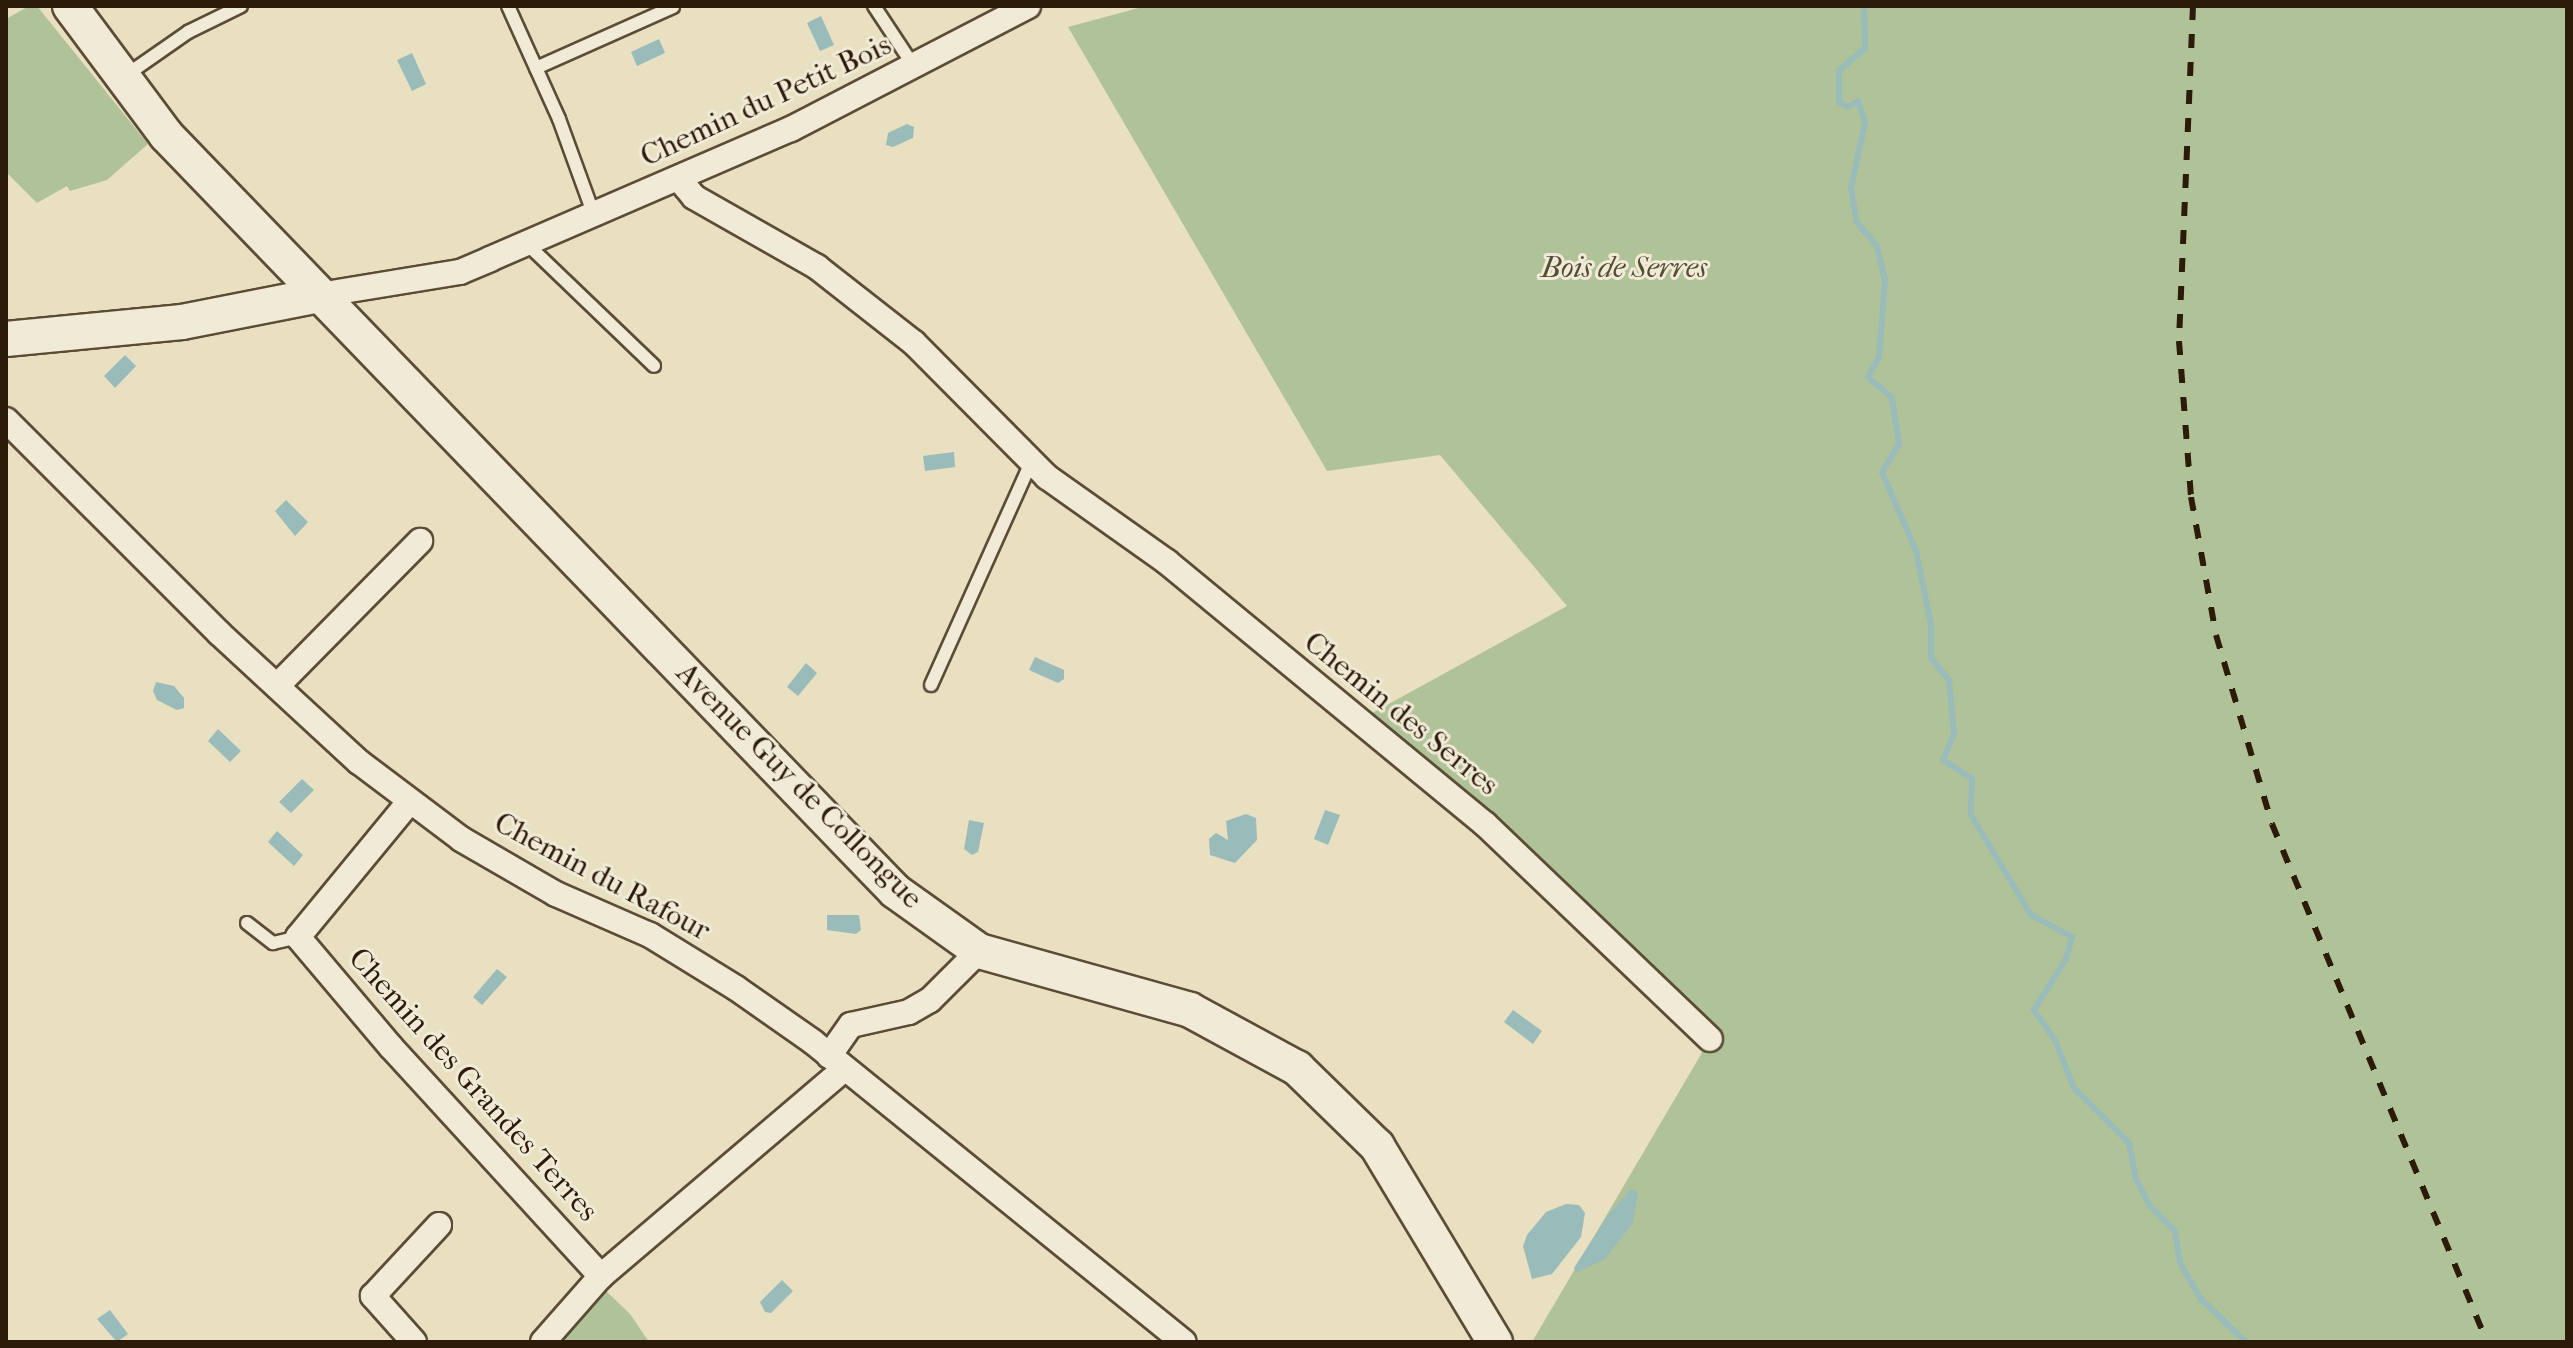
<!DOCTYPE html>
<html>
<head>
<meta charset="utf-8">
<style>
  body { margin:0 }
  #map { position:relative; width:2573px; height:1348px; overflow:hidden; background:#e9dfc1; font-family:"IM FELL French Canon",serif }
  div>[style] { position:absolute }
  .green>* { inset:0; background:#b0c398 }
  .water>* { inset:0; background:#99bbb9 }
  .stream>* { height:6px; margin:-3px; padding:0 3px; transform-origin:3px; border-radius:3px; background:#99bbb9 }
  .roads { filter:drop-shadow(2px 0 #5b4c36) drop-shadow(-2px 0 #5b4c36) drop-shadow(0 2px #5b4c36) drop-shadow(0 -2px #5b4c36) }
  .lane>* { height:12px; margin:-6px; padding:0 6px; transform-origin:6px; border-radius:6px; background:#f1ead7 }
  .street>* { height:24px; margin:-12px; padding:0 12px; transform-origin:12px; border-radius:12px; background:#f1ead7 }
  .secondary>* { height:34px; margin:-17px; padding:0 17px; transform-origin:17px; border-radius:17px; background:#f1ead7 }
  .rail>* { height:6px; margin-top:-3px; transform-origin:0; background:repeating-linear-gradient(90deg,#2c1b08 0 14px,transparent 0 28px) }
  span { translate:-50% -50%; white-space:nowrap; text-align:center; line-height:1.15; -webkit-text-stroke:6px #f1ead7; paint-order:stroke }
  .street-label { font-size:30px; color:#2c1b08 }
  .park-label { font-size:30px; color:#544d33; font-style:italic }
  .frame { position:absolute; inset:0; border:8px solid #2c1b08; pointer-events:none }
</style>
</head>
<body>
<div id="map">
  <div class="green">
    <div style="clip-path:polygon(29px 6px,37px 6px,148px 144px,107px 180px,70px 191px,67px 186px,37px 203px,6px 172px,6px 19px)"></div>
    <div style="clip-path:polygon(1146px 6px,2567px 6px,2567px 1342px,1532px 1342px,1710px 1039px,1356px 722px,1567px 606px,1440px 455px,1327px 471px,1068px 27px)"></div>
    <div style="clip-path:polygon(602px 1287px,630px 1314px,649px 1342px,557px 1342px)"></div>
  </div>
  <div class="water">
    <div style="clip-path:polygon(821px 16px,834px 45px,820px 51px,807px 23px)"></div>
    <div style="clip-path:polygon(659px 39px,665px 53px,637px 66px,631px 52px)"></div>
    <div style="clip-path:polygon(412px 53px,426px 84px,412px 91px,397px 60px)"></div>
    <div style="clip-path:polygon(907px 124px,914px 127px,913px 138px,893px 147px,886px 145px,888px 133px)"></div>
    <div style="clip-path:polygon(125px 355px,136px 366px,115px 388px,104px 376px)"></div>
    <div style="clip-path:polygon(954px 452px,955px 467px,925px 471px,923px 456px)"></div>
    <div style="clip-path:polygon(286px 500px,308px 522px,295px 536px,275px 511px)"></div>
    <div style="clip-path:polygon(1035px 657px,1064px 670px,1064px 679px,1058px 683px,1029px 670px)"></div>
    <div style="clip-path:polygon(806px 663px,817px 673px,798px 696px,787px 687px)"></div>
    <div style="clip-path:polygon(156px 682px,174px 686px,184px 698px,184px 708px,177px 710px,157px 700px,153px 691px)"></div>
    <div style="clip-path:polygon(218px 729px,241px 751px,230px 762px,208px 741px)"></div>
    <div style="clip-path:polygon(302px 779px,314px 790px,291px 813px,279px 802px)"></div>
    <div style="clip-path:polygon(1325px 810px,1340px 815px,1328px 845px,1314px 839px)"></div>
    <div style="clip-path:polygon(1246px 814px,1256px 818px,1257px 840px,1235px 863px,1210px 855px,1209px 839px,1216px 833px,1228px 840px,1226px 821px)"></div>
    <div style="clip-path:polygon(969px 820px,984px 823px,978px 852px,972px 855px,964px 849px)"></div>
    <div style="clip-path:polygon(277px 831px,303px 855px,294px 866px,268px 842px)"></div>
    <div style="clip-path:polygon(827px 915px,859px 915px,861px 930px,856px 934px,827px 930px)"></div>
    <div style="clip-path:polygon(497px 969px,507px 977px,482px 1005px,473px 997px)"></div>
    <div style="clip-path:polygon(1513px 1010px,1542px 1031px,1533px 1044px,1504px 1022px)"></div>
    <div style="clip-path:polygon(1631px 1189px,1638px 1193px,1633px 1223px,1605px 1259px,1576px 1273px,1574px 1268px,1608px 1215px)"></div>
    <div style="clip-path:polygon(1566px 1204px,1579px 1205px,1585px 1213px,1581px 1237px,1552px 1274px,1532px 1279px,1523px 1246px,1527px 1235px,1546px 1212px)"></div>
    <div style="clip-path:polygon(782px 1280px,793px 1291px,771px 1313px,765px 1312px,760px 1302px)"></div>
    <div style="clip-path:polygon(110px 1310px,128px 1334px,117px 1342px,97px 1319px)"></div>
  </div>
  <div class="stream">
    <div style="left:1864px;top:6px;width:42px;rotate:88.6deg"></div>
    <div style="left:1865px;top:48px;width:35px;rotate:139deg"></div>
    <div style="left:1839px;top:71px;width:31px;rotate:90deg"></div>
    <div style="left:1839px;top:102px;width:10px;rotate:29deg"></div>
    <div style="left:1848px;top:107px;width:12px;rotate:-31deg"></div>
    <div style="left:1858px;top:101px;width:22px;rotate:72deg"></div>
    <div style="left:1865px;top:122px;width:67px;rotate:102deg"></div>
    <div style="left:1851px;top:188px;width:33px;rotate:81deg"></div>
    <div style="left:1856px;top:221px;width:33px;rotate:50deg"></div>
    <div style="left:1877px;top:246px;width:35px;rotate:77deg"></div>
    <div style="left:1885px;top:280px;width:77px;rotate:94.5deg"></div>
    <div style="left:1879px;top:357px;width:23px;rotate:119deg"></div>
    <div style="left:1868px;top:377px;width:32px;rotate:41deg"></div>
    <div style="left:1892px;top:398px;width:47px;rotate:81.3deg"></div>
    <div style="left:1899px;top:444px;width:33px;rotate:121deg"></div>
    <div style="left:1882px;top:472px;width:86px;rotate:66.7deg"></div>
    <div style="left:1916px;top:551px;width:76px;rotate:78.5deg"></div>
    <div style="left:1931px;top:625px;width:33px;rotate:90deg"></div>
    <div style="left:1931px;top:658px;width:28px;rotate:51deg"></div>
    <div style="left:1949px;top:680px;width:54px;rotate:84.7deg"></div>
    <div style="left:1954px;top:734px;width:28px;rotate:113deg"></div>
    <div style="left:1943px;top:760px;width:35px;rotate:33deg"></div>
    <div style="left:1972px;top:779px;width:36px;rotate:92deg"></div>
    <div style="left:1971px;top:815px;width:117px;rotate:59deg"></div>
    <div style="left:2031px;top:915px;width:47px;rotate:28.2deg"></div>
    <div style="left:2072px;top:937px;width:23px;rotate:105deg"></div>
    <div style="left:2066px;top:959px;width:60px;rotate:122.1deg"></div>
    <div style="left:2034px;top:1010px;width:37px;rotate:55deg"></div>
    <div style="left:2055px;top:1040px;width:52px;rotate:68.4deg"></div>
    <div style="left:2074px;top:1088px;width:78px;rotate:45deg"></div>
    <div style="left:2129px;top:1143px;width:37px;rotate:79deg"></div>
    <div style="left:2136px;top:1179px;width:30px;rotate:63deg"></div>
    <div style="left:2150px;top:1206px;width:35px;rotate:45deg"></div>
    <div style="left:2175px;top:1231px;width:32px;rotate:81deg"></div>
    <div style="left:2180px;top:1263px;width:42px;rotate:59.7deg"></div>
    <div style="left:2201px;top:1299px;width:62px;rotate:43.7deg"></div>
  </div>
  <div class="roads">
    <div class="lane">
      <div style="left:508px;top:6px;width:124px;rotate:65.7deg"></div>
      <div style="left:559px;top:119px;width:102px;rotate:70deg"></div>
      <div style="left:874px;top:6px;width:74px;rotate:56.5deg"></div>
      <div style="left:536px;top:68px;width:150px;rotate:-24deg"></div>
      <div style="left:135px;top:69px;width:65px;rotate:-34.9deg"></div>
      <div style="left:188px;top:32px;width:59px;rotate:-26.1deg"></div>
      <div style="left:527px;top:244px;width:176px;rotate:43.8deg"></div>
      <div style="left:931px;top:685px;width:244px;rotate:-65.8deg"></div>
      <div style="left:247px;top:923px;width:33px;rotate:38deg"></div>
      <div style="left:273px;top:943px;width:26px;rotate:-13deg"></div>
    </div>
    <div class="street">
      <div style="left:679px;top:179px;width:23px;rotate:50deg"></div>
      <div style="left:694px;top:197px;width:142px;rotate:29.6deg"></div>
      <div style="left:817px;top:267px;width:123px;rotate:38.1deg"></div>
      <div style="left:914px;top:343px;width:189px;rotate:45.2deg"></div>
      <div style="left:1047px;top:477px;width:147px;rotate:35.3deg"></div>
      <div style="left:1167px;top:562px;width:412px;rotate:39.5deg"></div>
      <div style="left:1485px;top:824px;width:311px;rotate:43.7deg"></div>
      <div style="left:319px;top:295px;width:143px;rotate:-9.3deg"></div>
      <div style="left:460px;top:272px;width:33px;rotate:-23deg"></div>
      <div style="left:490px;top:259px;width:328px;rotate:-23.4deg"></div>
      <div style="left:791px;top:129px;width:267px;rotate:-27.4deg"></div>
      <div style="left:6px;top:420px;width:301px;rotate:45deg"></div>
      <div style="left:219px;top:633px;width:190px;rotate:42.7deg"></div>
      <div style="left:359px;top:762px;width:128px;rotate:37deg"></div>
      <div style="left:461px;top:839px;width:110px;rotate:30.1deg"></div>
      <div style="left:556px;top:894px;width:103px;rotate:23.6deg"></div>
      <div style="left:650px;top:935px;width:101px;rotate:31.6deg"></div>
      <div style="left:736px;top:988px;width:94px;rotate:35deg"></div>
      <div style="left:813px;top:1042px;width:477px;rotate:39deg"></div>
      <div style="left:277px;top:686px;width:204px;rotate:-45.4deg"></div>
      <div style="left:410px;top:801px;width:176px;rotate:129.5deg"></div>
      <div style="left:298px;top:937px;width:144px;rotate:49.8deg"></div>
      <div style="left:391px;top:1047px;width:311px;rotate:47.5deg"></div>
      <div style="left:829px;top:1056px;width:38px;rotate:-55deg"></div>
      <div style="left:851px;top:1025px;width:59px;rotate:-12.6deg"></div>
      <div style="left:909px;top:1012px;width:24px;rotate:-30deg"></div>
      <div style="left:930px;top:1000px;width:69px;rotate:-45deg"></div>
      <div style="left:414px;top:1342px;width:62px;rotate:-131.7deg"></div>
      <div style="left:373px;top:1296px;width:97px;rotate:-47.1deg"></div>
      <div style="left:543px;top:1342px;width:88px;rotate:-48.7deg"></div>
      <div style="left:601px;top:1276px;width:318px;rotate:-40.4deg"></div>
    </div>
    <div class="secondary">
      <div style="left:70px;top:6px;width:161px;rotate:53.3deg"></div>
      <div style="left:166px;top:135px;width:1050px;rotate:46.04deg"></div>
      <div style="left:895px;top:891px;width:103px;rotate:35.5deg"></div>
      <div style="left:979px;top:951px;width:219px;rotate:15.6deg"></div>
      <div style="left:1190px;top:1010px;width:122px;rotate:28.5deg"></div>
      <div style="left:1297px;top:1068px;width:112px;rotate:44.3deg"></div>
      <div style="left:1377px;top:1146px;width:229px;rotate:59deg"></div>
      <div style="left:6px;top:339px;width:177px;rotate:-5.5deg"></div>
      <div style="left:182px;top:322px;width:140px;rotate:-11.1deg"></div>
    </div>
  </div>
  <div class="rail">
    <div style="left:2193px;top:6px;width:335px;rotate:92.4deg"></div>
    <div style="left:2179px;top:341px;width:156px;rotate:85.6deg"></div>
    <div style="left:2191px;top:497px;width:140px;rotate:79.7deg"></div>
    <div style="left:2216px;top:635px;width:197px;rotate:73.5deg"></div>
    <div style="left:2272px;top:824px;width:561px;rotate:67.46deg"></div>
  </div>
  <div class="street-label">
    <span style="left:766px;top:101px;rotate:-25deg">Chemin du Petit Bois</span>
    <span style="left:1401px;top:714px;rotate:39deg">Chemin des Serres</span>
    <span style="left:799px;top:786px;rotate:45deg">Avenue Guy de Collongue</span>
    <span style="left:602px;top:877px;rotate:28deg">Chemin du Rafour</span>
    <span style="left:473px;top:1085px;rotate:48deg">Chemin des Grandes Terres</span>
  </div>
  <div class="park-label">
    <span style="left:1624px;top:268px">Bois de Serres</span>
  </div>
  <div class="frame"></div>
</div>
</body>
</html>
